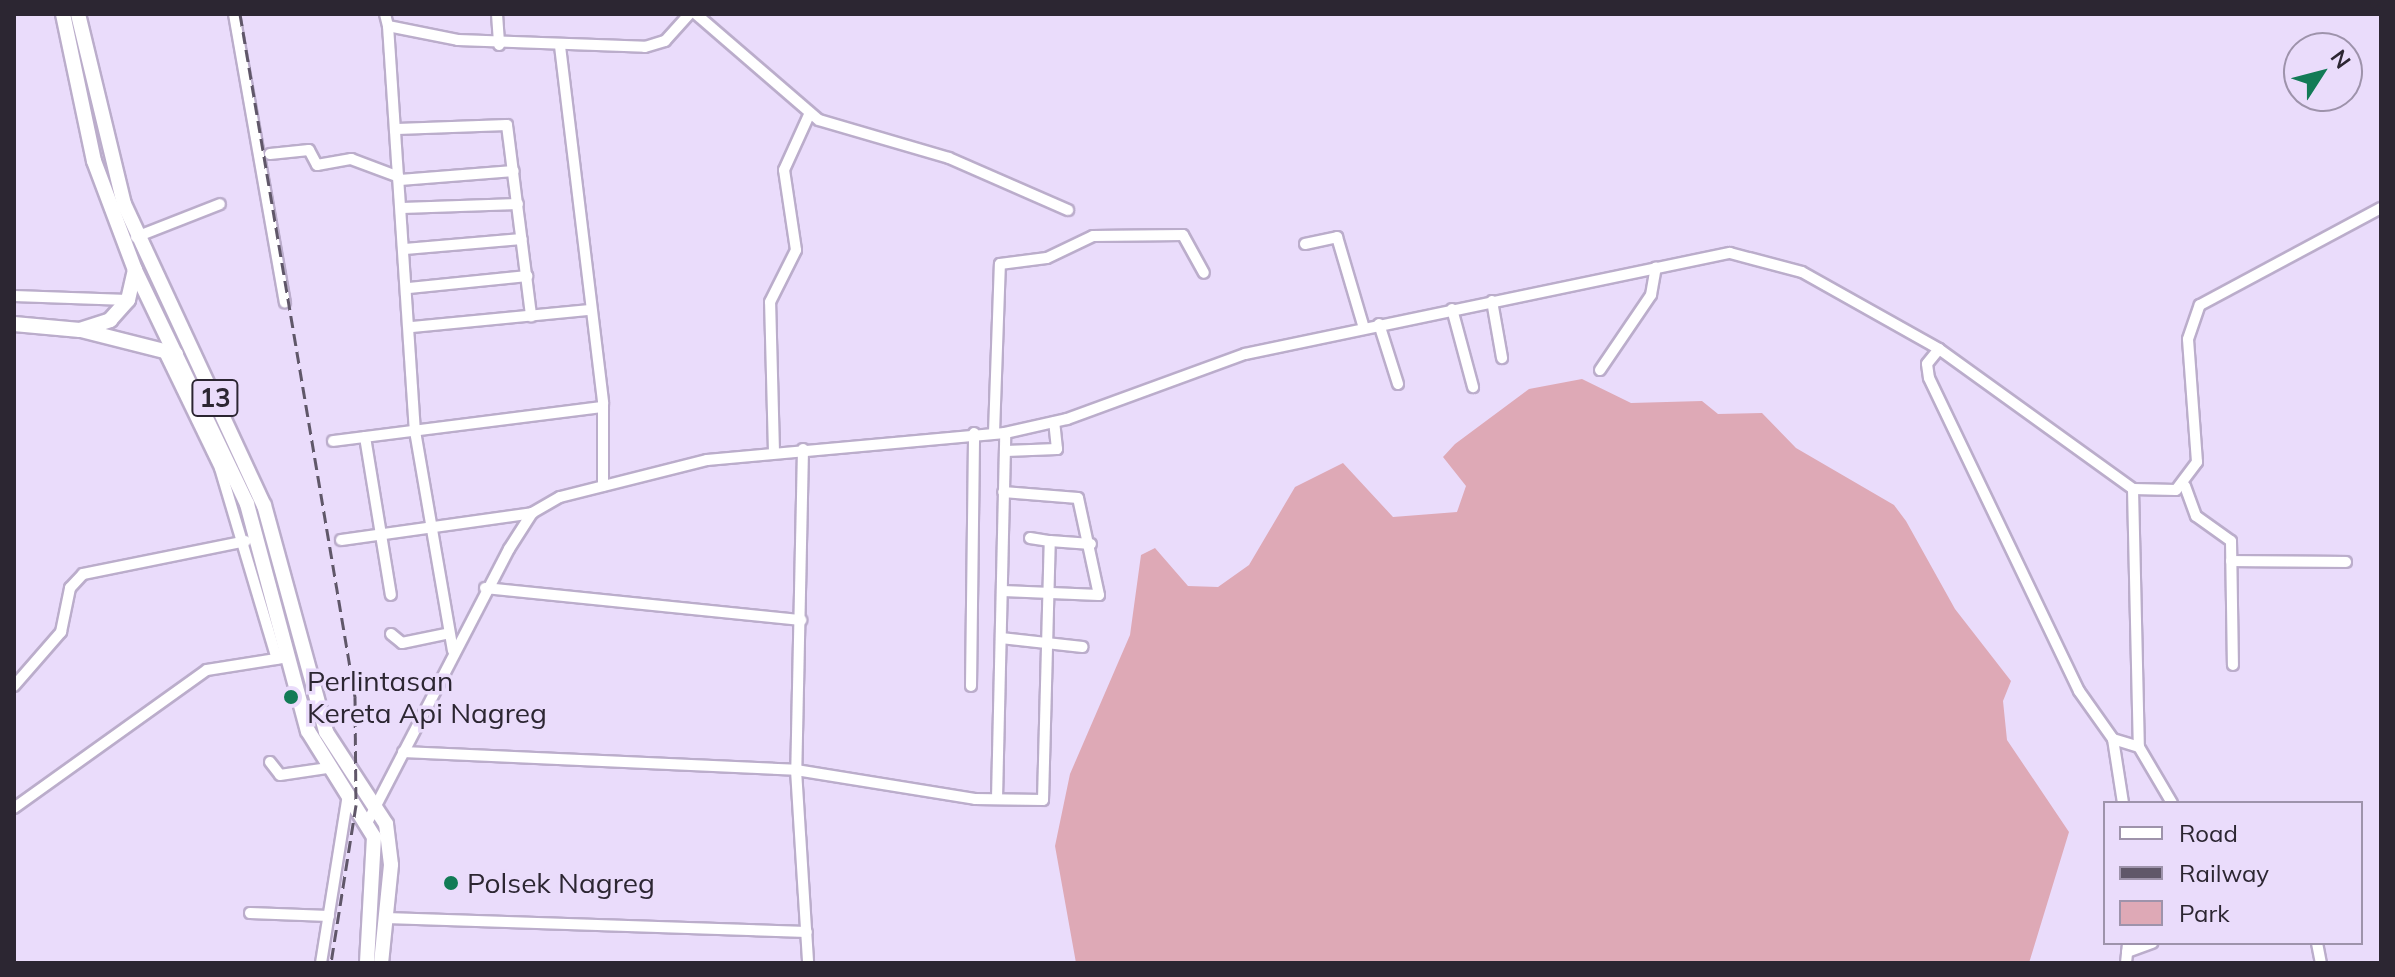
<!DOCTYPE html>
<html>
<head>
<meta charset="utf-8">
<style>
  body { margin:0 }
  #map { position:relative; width:2395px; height:977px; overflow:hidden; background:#eadcfb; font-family:Mulish,sans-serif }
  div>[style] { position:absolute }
  .green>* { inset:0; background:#dea9b6 }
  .roads { filter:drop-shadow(2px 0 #bbadcb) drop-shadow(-2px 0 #bbadcb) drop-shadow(0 2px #bbadcb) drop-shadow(0 -2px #bbadcb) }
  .minor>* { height:10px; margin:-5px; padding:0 5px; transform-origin:5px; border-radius:5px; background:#fff }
  .highway>* { height:14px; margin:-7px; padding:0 7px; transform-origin:7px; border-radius:7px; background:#fff }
  .rail>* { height:3px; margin-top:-1.5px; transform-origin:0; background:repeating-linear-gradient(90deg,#605769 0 12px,transparent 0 18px) }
  .dots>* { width:22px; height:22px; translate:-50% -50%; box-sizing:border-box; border:4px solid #eadcfb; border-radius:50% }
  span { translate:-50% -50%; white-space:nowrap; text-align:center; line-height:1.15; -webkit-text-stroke:7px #eadcfb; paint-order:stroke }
  .shield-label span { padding:2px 6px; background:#eadcfb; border:2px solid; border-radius:6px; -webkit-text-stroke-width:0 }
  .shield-label { font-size:26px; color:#2c2632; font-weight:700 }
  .poi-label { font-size:28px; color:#2c2632 }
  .left { translate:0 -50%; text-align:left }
  .frame { position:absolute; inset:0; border:16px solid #2c2632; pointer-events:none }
  .legend { position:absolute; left:2103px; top:801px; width:260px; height:144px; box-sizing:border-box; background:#eadcfb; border:2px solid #9e93ab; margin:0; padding:10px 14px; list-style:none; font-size:24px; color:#2c2632 }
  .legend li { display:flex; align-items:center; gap:16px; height:40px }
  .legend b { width:40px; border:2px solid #9e93ab }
  .north { position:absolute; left:2283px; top:32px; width:80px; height:80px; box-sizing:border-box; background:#eadcfb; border:2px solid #9e93ab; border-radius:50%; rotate:54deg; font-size:22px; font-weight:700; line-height:32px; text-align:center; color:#2c2632 }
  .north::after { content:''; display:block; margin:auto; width:28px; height:36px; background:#127b56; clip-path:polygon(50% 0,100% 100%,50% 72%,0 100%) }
</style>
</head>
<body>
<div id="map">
  <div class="green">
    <div style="clip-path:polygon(1582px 379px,1631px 403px,1702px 401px,1718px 414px,1762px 413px,1796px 448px,1894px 505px,1906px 521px,1955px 609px,2011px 681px,2003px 701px,2007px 740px,2069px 832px,2029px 963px,1076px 963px,1055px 846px,1070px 774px,1130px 635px,1141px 555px,1155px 548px,1188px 586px,1218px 587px,1249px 565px,1295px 487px,1343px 463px,1393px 517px,1457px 512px,1466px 486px,1443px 457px,1455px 444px,1529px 389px)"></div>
  </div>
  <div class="roads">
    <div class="minor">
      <div style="left:234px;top:14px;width:293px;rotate:80deg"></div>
      <div style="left:385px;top:14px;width:12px;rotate:76deg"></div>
      <div style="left:388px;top:26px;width:71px;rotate:11.3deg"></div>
      <div style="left:458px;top:40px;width:187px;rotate:2.1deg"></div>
      <div style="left:645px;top:47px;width:21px;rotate:-17deg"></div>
      <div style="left:665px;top:41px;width:36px;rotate:-48deg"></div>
      <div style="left:497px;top:14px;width:31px;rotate:86deg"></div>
      <div style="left:696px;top:14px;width:162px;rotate:40.8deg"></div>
      <div style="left:819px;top:120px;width:135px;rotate:16.3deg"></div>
      <div style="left:949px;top:158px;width:130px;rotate:23.6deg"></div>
      <div style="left:388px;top:26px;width:406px;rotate:86.2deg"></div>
      <div style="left:415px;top:431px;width:223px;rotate:80.2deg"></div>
      <div style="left:560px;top:46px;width:360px;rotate:83.1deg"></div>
      <div style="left:603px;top:403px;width:83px;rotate:90deg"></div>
      <div style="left:397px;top:129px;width:110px;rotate:-2.1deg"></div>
      <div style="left:507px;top:125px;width:193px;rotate:82.8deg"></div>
      <div style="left:270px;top:154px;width:39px;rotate:-6deg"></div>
      <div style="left:309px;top:150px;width:17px;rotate:62deg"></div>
      <div style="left:317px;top:165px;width:35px;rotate:-10deg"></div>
      <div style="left:351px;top:159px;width:51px;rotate:20.6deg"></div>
      <div style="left:400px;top:180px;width:114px;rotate:-4.5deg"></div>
      <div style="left:402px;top:208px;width:116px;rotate:-2deg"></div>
      <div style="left:136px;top:237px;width:90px;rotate:-21.4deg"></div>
      <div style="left:1305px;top:244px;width:33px;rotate:-12deg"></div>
      <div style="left:1337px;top:237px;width:95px;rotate:73.5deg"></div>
      <div style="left:405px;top:249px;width:117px;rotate:-4.9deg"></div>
      <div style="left:409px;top:288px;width:119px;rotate:-5.8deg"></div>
      <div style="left:14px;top:296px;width:114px;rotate:2deg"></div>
      <div style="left:1492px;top:301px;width:58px;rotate:80deg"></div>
      <div style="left:1452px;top:309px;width:81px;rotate:74.9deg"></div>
      <div style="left:1379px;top:324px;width:63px;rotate:72.4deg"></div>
      <div style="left:412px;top:327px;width:179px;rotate:-5.5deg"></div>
      <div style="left:1939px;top:349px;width:19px;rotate:129deg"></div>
      <div style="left:1927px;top:364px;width:14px;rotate:82deg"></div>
      <div style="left:1929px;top:378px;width:347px;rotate:64.4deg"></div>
      <div style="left:2079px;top:691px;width:59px;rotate:54.7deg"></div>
      <div style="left:2113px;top:739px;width:65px;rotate:81.1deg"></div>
      <div style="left:164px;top:352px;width:129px;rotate:64.2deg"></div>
      <div style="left:220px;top:468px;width:199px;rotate:73.4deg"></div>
      <div style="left:1600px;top:370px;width:91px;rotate:-55.8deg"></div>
      <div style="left:1651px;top:295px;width:28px;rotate:-80deg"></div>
      <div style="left:994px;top:433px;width:169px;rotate:-88deg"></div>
      <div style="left:1000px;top:264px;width:47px;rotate:-7.3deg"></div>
      <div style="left:1047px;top:258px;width:51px;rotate:-25.6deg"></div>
      <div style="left:1093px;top:236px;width:90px;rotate:-0.6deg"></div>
      <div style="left:1183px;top:235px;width:43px;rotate:61.1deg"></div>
      <div style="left:365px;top:437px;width:160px;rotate:80.7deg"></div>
      <div style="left:333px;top:441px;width:272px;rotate:-7.2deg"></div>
      <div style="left:803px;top:449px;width:321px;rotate:91.2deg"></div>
      <div style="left:796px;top:770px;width:181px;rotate:9.2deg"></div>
      <div style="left:975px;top:799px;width:68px;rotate:0.8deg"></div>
      <div style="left:1043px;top:800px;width:259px;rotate:-88.5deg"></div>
      <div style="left:1050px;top:541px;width:41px;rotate:4.2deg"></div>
      <div style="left:1006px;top:451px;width:51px;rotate:-2.2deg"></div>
      <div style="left:1057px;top:449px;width:27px;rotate:-96deg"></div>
      <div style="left:774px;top:452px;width:150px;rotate:-91.5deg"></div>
      <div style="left:770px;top:302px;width:58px;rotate:-63.4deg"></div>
      <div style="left:796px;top:250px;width:81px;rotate:-98.5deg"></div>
      <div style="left:784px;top:170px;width:60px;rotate:-65.6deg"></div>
      <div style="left:2185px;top:486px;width:32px;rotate:70deg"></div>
      <div style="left:2196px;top:516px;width:43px;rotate:35.5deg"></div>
      <div style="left:2231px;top:541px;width:124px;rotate:89.1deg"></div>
      <div style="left:2133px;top:489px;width:258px;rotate:88.7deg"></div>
      <div style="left:1030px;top:538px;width:20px;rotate:9deg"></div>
      <div style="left:341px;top:540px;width:193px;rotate:-8deg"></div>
      <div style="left:2231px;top:561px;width:115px;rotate:0.5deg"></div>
      <div style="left:485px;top:588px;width:318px;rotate:5.8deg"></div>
      <div style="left:1003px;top:591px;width:96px;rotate:2.4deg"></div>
      <div style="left:1099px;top:595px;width:99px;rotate:-102.2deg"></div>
      <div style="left:1078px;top:498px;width:75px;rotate:-175.4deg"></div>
      <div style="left:391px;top:634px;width:14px;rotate:39deg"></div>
      <div style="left:402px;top:643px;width:45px;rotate:-11.6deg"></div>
      <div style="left:1001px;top:638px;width:82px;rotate:6.3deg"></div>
      <div style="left:14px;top:686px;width:72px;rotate:-49deg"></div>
      <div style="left:61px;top:632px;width:45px;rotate:-78.4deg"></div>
      <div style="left:70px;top:588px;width:19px;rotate:-47deg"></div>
      <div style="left:83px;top:574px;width:166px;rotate:-11.4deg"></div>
      <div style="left:971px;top:686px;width:253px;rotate:-89.3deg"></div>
      <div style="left:2113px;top:739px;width:27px;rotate:17deg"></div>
      <div style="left:2139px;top:747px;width:65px;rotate:59.5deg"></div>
      <div style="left:403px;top:752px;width:393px;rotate:2.6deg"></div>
      <div style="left:796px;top:770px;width:193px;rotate:86.4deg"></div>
      <div style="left:270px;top:762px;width:16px;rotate:52deg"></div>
      <div style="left:280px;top:775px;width:49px;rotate:-8.3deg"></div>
      <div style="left:997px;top:799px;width:366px;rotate:-88.7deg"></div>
      <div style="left:14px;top:808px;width:237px;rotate:-35.6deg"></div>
      <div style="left:207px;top:670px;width:76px;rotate:-9.1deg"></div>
      <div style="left:368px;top:821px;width:306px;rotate:-62.6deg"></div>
      <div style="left:509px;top:549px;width:43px;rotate:-57.4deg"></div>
      <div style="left:532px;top:513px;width:32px;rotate:-30deg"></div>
      <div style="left:560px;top:497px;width:152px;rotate:-14.1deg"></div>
      <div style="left:707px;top:460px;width:299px;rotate:-5.2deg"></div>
      <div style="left:1005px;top:433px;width:64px;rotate:-12.7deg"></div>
      <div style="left:1067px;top:419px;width:189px;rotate:-20.1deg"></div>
      <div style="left:1245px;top:354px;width:495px;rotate:-11.8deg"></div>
      <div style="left:1730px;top:253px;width:74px;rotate:14.8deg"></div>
      <div style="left:1802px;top:272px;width:157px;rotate:29.3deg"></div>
      <div style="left:1939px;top:349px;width:239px;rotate:35.8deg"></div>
      <div style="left:2133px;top:489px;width:43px;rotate:1.3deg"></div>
      <div style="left:2176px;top:490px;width:35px;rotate:-53deg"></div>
      <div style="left:2197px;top:462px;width:123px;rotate:-94.2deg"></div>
      <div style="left:2188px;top:339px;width:36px;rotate:-71deg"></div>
      <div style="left:2200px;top:305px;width:205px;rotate:-28.2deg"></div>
      <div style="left:250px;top:913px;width:79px;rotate:2.2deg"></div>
      <div style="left:386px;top:918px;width:421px;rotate:1.9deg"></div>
      <div style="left:2317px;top:943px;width:20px;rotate:79deg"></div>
      <div style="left:2127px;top:952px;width:27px;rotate:-20deg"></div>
      <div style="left:321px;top:963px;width:171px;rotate:-80.9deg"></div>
      <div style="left:2126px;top:963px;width:20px;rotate:-84deg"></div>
    </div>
    <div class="highway">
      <div style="left:63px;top:14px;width:150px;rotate:78.1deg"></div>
      <div style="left:94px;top:161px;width:116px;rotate:69.4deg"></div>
      <div style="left:135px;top:270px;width:259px;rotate:64.4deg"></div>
      <div style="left:247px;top:504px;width:235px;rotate:75deg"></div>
      <div style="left:308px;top:731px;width:125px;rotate:58.1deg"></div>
      <div style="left:374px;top:837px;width:126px;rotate:93.2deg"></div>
      <div style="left:78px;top:14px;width:195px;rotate:76.4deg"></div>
      <div style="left:124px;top:204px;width:332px;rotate:65.1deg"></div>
      <div style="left:264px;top:505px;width:235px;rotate:74.7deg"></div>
      <div style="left:326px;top:732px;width:110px;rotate:56.9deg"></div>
      <div style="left:386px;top:824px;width:41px;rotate:83deg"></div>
      <div style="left:391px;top:865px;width:99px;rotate:95.8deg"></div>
      <div style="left:14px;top:324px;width:66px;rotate:5.2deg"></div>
      <div style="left:80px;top:330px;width:32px;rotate:-18deg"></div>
      <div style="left:110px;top:320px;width:27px;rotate:-48deg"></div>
      <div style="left:128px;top:300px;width:31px;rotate:-77deg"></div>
      <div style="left:81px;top:330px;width:98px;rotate:14.2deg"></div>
    </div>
  </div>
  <div class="rail">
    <div style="left:240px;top:14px;width:693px;rotate:80.44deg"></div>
    <div style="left:355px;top:697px;width:108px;rotate:89.5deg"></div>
    <div style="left:356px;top:805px;width:160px;rotate:99deg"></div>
  </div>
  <div class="dots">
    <div style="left:291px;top:697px;background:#127b56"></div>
    <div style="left:451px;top:883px;background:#127b56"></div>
  </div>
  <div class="shield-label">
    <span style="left:215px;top:398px">13</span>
  </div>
  <div class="poi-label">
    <span class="left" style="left:307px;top:697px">Perlintasan<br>Kereta Api Nagreg</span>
    <span class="left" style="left:467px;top:883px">Polsek Nagreg</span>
  </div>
  <div class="frame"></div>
  <ul class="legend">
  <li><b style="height:10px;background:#fff"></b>Road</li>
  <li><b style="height:10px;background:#605769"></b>Railway</li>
  <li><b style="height:22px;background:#dea9b6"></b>Park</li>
  </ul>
  <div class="north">N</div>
</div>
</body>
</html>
